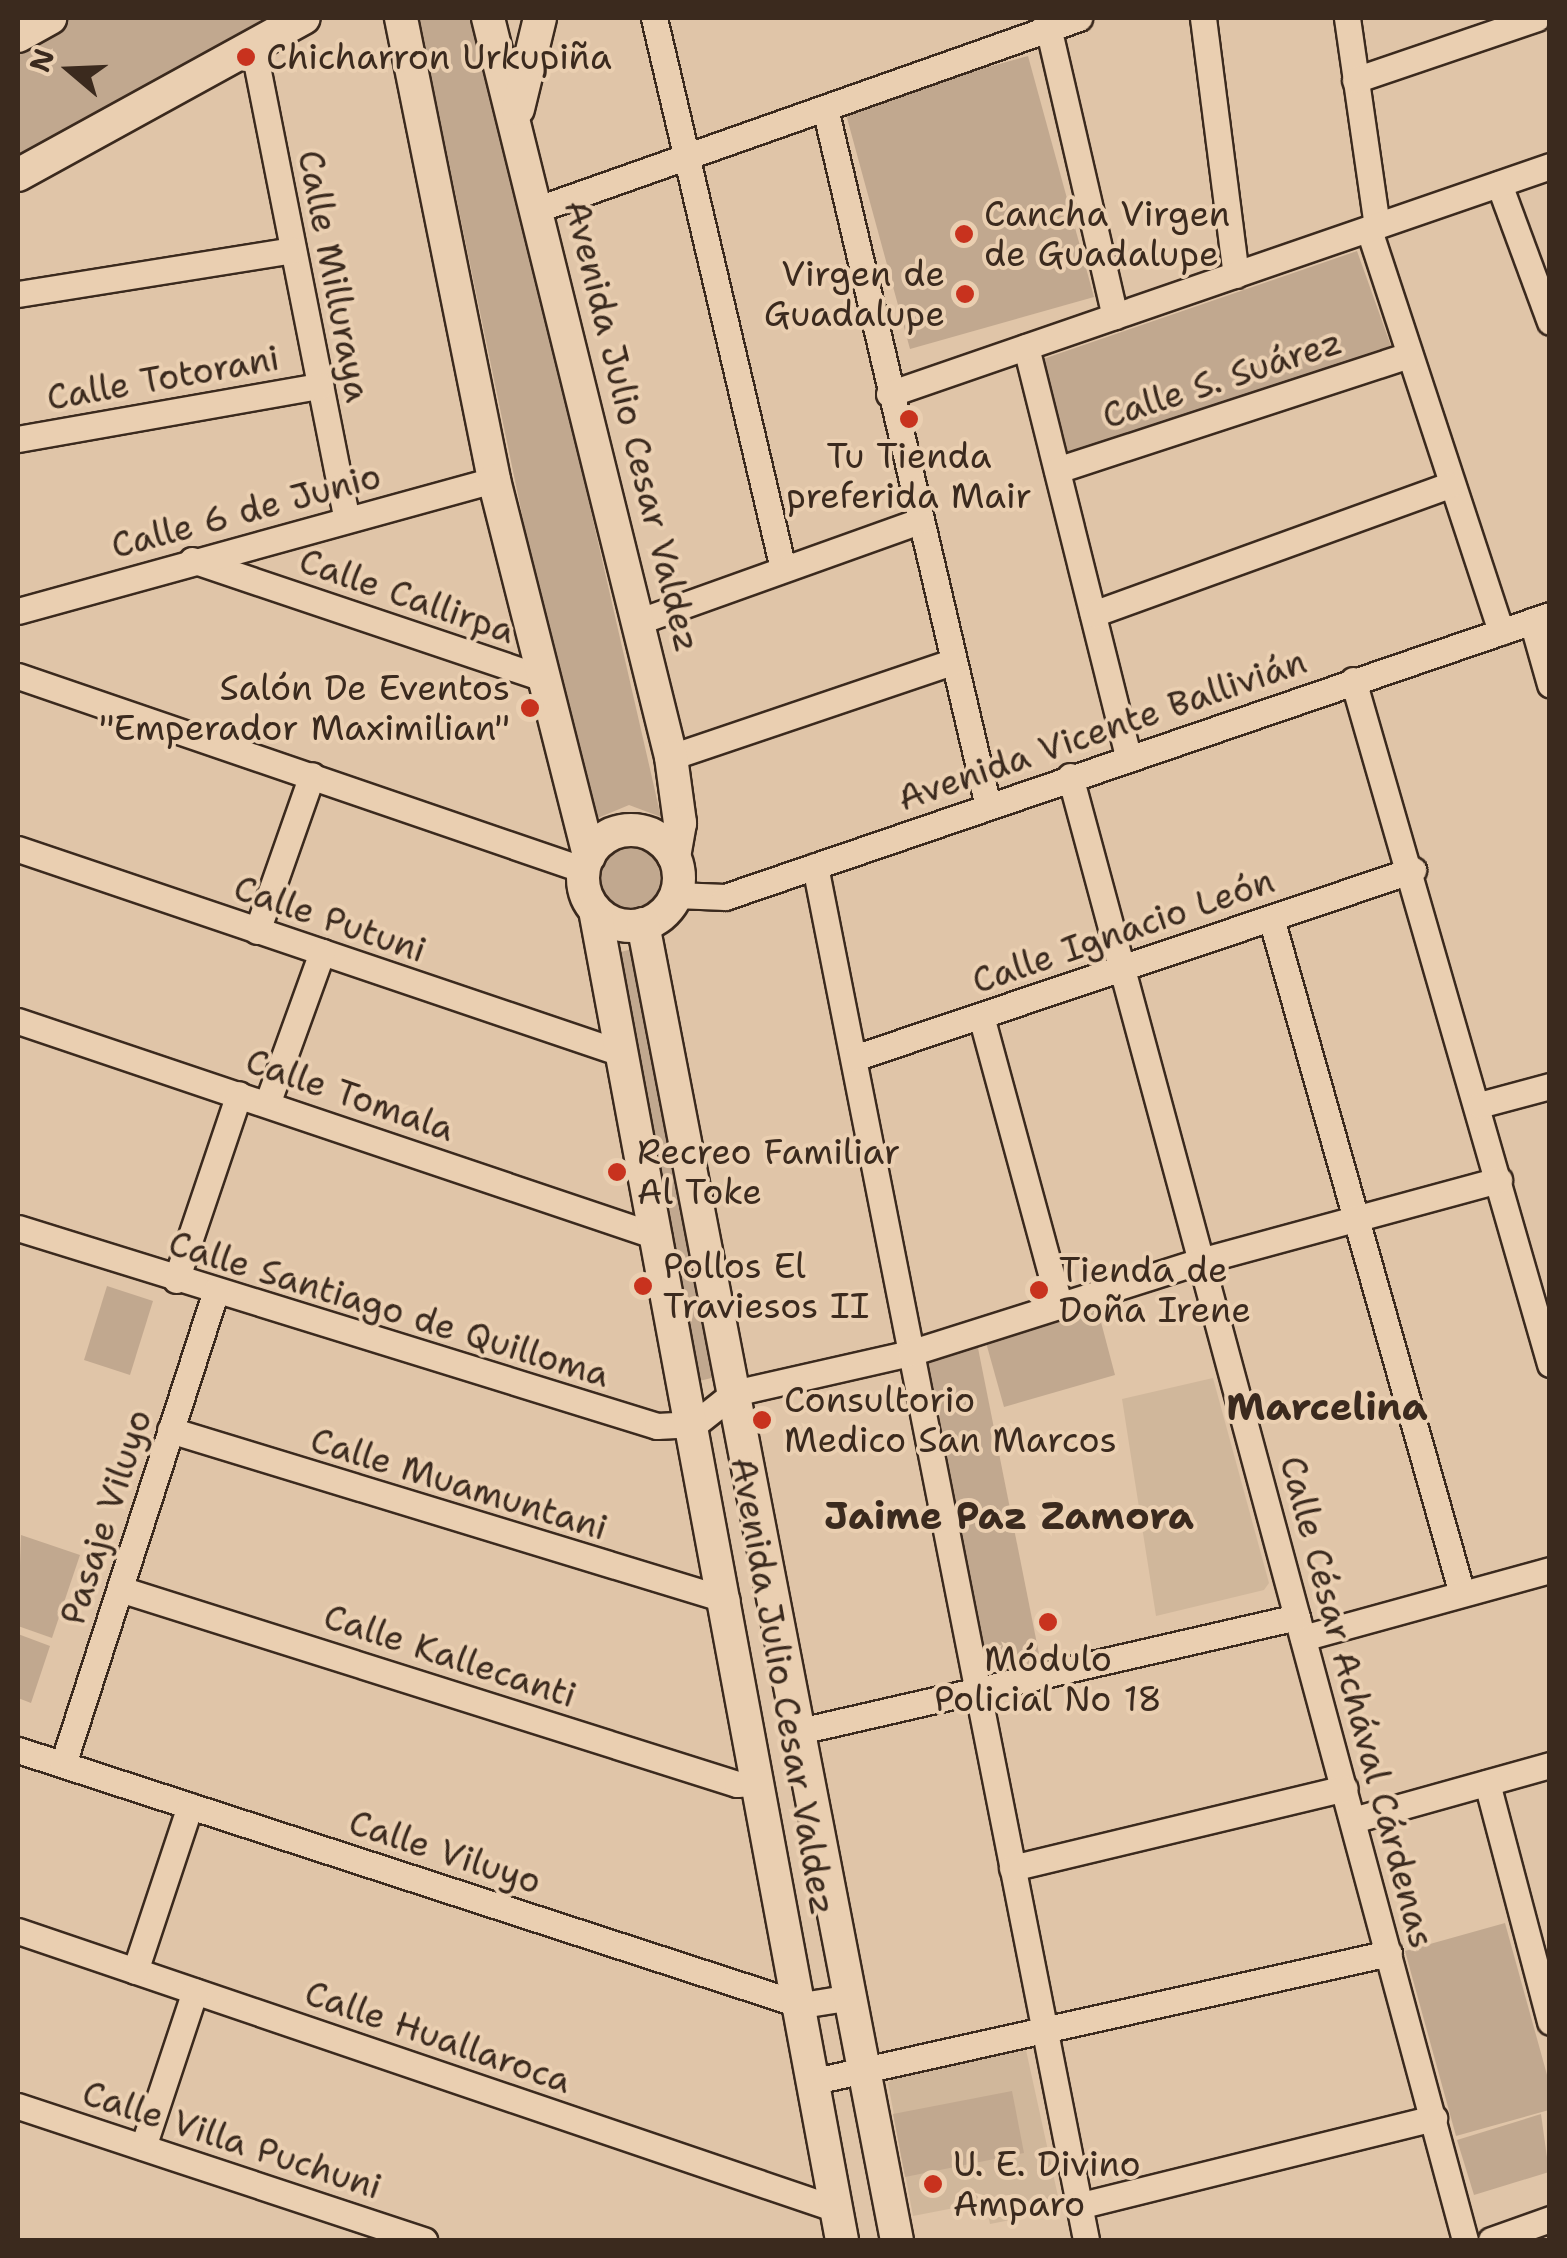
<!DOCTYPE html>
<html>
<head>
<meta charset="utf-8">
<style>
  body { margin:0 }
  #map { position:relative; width:1567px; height:2258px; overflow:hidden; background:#e0c5a8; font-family:"Shantell Sans",sans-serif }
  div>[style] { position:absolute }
  .built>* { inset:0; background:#d0b79b }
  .green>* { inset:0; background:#c1a88f }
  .round { border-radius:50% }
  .roads { filter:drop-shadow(2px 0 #3b2a1e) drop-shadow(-2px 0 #3b2a1e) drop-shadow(0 2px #3b2a1e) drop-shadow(0 -2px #3b2a1e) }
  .minor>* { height:25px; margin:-12.5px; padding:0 12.5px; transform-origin:12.5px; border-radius:12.5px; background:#eacfb1 }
  .major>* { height:32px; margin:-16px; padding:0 16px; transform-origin:16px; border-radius:16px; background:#eacfb1 }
  .major>.ring { margin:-16px; padding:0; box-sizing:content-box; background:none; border:32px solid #eacfb1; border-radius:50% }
  .dots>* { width:28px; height:28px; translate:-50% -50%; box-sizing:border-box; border:5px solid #eacfb1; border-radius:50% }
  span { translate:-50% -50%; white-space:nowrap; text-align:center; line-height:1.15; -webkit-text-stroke:8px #eacfb1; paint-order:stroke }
  .poi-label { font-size:35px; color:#3b2a1e }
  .left { translate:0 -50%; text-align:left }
  .right { translate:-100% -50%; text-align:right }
  .street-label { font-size:35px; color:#3b2a1e }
  .neighbourhood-label { font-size:38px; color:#3b2a1e; font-weight:700 }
  .frame { position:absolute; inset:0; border:20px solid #3b2a1e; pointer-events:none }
  .north { position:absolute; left:20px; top:20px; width:100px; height:100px; -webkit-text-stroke:8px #eacfb1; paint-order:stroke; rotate:289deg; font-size:28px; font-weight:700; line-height:40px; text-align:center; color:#3b2a1e }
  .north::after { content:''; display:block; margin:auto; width:35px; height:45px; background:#3b2a1e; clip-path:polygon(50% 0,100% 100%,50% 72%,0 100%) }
</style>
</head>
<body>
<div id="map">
  <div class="built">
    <div style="clip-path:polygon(1213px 1378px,1269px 1583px,1264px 1590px,1156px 1616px,1122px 1399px)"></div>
    <div style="clip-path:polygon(1026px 2050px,1061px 2210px,990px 2224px,985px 2202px,913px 2216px,888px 2083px,895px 2076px)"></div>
  </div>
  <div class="green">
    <div style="clip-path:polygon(65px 18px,265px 18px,18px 156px,18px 44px)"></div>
    <div style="clip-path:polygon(419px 18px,478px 18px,661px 817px,629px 805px,586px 823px)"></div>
    <div style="clip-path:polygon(1028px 56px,1094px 297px,910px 349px,844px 107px)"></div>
    <div style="clip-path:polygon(1357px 251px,1391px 346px,1063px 457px,1040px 360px)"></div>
    <div class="round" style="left:594px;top:841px;width:72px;height:72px"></div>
    <div style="clip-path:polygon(640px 947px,720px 1376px,699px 1381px,613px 954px)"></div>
    <div style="clip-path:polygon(107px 1286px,153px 1301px,130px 1375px,84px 1360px)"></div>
    <div style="clip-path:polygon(1097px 1307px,1115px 1375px,1004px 1407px,985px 1339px)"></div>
    <div style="clip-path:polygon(977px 1343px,1041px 1664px,982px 1677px,925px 1358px)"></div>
    <div style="clip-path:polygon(21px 1535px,80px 1555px,52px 1638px,18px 1626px)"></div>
    <div style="clip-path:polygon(18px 1634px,50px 1646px,31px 1703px,18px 1698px)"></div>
    <div style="clip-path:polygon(1505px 1923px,1549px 2082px,1549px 2110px,1456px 2136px,1405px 1951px)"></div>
    <div style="clip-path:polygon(1012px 2091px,1024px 2153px,905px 2177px,893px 2114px)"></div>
    <div style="clip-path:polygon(1541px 2114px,1549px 2172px,1474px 2195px,1457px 2140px)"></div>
  </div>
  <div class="roads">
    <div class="minor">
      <div style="left:654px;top:18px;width:566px;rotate:76.82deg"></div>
      <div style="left:1046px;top:18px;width:306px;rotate:77deg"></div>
      <div style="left:1203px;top:18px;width:259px;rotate:82.7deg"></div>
      <div style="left:1347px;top:18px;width:210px;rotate:81.8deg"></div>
      <div style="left:253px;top:46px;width:482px;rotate:78.8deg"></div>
      <div style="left:1355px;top:80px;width:192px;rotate:-18.8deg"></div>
      <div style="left:825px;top:108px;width:717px;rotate:76.86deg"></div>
      <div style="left:1499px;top:184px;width:147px;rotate:69.7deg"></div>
      <div style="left:538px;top:209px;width:574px;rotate:-19.45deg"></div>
      <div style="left:1369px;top:230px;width:423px;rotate:71.8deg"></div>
      <div style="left:18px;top:294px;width:278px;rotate:-9.1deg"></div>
      <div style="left:1026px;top:347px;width:422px;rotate:76deg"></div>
      <div style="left:889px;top:394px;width:699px;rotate:-19.03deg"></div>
      <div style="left:18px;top:439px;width:307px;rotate:-10deg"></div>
      <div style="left:1057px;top:470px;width:369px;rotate:-18.1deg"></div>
      <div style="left:192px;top:560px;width:370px;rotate:18.6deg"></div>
      <div style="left:18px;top:611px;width:494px;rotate:-15.4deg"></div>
      <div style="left:1093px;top:614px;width:379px;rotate:-19.9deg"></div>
      <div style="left:1532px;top:621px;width:66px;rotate:74.1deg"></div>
      <div style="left:637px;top:622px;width:300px;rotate:-19.7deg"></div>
      <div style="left:18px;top:676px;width:598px;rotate:18.92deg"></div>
      <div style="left:1353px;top:680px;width:712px;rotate:73.93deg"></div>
      <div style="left:671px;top:757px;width:296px;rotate:-18.7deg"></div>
      <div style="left:1070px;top:776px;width:1516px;rotate:74.9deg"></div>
      <div style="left:18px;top:849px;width:637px;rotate:18.69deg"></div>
      <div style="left:815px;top:866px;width:1400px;rotate:78.84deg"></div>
      <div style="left:676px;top:895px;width:49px;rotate:2.3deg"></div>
      <div style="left:725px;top:897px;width:872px;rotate:-18.87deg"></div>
      <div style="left:1271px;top:918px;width:702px;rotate:74.22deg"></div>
      <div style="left:257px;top:931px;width:165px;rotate:-70.6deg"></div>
      <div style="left:981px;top:1016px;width:301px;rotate:74.8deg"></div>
      <div style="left:18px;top:1021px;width:676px;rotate:18.62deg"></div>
      <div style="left:854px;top:1058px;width:590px;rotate:-18.59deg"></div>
      <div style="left:267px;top:1104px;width:162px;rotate:-70.1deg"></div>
      <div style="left:1479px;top:1105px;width:73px;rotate:-15deg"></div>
      <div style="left:18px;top:1228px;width:669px;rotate:17.22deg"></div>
      <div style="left:657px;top:1426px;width:38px;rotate:-3deg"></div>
      <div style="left:695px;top:1424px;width:50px;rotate:-38.5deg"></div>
      <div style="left:734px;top:1393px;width:180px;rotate:-12.8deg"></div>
      <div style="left:910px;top:1353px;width:304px;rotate:-17.6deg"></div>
      <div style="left:1200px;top:1261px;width:310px;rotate:-15.2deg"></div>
      <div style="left:176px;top:1280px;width:196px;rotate:-71.3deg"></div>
      <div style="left:170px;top:1430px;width:582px;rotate:16.97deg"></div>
      <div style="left:120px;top:1589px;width:647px;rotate:17.54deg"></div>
      <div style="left:737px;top:1784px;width:22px;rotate:-3deg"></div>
      <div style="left:1303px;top:1638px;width:256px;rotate:-15.4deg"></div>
      <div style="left:800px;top:1731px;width:510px;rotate:-12.92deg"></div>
      <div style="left:18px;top:1750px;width:824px;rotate:18.02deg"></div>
      <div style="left:802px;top:2005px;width:51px;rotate:-9.1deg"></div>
      <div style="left:63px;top:1764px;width:498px;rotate:-72.1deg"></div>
      <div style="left:1487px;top:1783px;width:247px;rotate:75.2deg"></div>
      <div style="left:1353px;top:1820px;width:205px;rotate:-15.6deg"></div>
      <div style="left:1012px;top:1868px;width:342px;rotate:-13.5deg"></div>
      <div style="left:18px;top:1931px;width:864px;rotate:18.77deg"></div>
      <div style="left:135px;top:1971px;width:174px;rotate:-71.6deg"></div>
      <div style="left:815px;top:2081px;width:588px;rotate:-12.57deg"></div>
      <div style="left:18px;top:2106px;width:428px;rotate:18.3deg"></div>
      <div style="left:143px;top:2147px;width:164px;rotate:-71.6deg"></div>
      <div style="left:1078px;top:2206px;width:367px;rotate:-13.9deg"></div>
      <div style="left:1491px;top:2240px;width:63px;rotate:-19.6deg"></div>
    </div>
    <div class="major">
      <div style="left:401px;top:18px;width:471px;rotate:78.6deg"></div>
      <div style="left:494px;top:480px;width:388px;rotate:75.8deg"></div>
      <div style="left:488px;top:18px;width:761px;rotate:76.09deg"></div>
      <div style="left:671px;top:757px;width:67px;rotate:82.2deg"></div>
      <div style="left:680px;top:823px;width:34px;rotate:100deg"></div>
      <div style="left:18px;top:36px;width:37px;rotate:-29deg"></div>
      <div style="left:518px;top:109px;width:94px;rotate:-76.4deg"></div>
      <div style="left:18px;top:175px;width:326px;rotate:-28.8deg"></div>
      <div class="ring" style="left:583px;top:830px;width:64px;height:64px"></div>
      <div style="left:595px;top:910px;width:1353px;rotate:79.48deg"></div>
      <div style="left:643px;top:924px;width:1340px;rotate:79.08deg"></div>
    </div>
  </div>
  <div class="dots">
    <div style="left:246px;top:57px;background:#c8321e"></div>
    <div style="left:964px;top:234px;background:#c8321e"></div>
    <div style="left:965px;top:294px;background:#c8321e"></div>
    <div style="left:909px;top:419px;background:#c8321e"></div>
    <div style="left:530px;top:708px;background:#c8321e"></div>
    <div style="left:617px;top:1172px;background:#c8321e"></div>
    <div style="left:643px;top:1286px;background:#c8321e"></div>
    <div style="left:1039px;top:1290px;background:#c8321e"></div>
    <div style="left:762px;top:1420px;background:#c8321e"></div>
    <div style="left:1048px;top:1622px;background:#c8321e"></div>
    <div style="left:933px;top:2184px;background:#c8321e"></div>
  </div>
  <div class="poi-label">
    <span class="left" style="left:266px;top:57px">Chicharron Urkupiña</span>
    <span class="left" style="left:984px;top:234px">Cancha Virgen<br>de Guadalupe</span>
    <span class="right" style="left:945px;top:294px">Virgen de<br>Guadalupe</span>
    <span style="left:909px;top:476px">Tu Tienda<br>preferida Mair</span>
    <span class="right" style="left:510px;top:708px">Salón De Eventos<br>"Emperador Maximilian"</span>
    <span class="left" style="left:637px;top:1172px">Recreo Familiar<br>Al Toke</span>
    <span class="left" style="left:663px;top:1286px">Pollos El<br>Traviesos II</span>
    <span class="left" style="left:1059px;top:1290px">Tienda de<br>Doña Irene</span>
    <span class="left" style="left:784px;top:1420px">Consultorio<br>Medico San Marcos</span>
    <span style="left:1048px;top:1679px">Módulo<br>Policial No 18</span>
    <span class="left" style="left:953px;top:2184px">U. E. Divino<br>Amparo</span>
  </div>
  <div class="street-label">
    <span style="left:334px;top:276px;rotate:79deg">Calle Milluraya</span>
    <span style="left:163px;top:378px;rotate:-10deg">Calle Totorani</span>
    <span style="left:1222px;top:379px;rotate:-18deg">Calle S. Suárez</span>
    <span style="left:632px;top:426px;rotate:76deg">Avenida Julio Cesar Valdez</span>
    <span style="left:246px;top:511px;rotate:-15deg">Calle 6 de Junio</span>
    <span style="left:407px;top:596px;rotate:19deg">Calle Callirpa</span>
    <span style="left:1102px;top:730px;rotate:-19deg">Avenida Vicente Ballivián</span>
    <span style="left:330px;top:919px;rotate:19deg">Calle Putuni</span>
    <span style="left:1123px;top:931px;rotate:-19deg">Calle Ignacio León</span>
    <span style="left:350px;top:1095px;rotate:19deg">Calle Tomala</span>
    <span style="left:389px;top:1309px;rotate:17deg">Calle Santiago de Quilloma</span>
    <span style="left:459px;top:1484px;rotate:17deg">Calle Muamuntani</span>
    <span style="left:106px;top:1517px;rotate:-72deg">Pasaje Viluyo</span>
    <span style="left:450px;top:1656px;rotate:18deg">Calle Kallecanti</span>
    <span style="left:783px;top:1686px;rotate:80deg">Avenida Julio Cesar Valdez</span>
    <span style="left:1357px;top:1702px;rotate:75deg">Calle César Achával Cárdenas</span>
    <span style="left:445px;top:1852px;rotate:18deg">Calle Viluyo</span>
    <span style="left:438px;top:2037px;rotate:19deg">Calle Huallaroca</span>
    <span style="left:232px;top:2140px;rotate:18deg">Calle Villa Puchuni</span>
  </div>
  <div class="neighbourhood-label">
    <span style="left:1327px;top:1407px">Marcelina</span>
    <span style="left:1009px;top:1516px">Jaime Paz Zamora</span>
  </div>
  <div class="frame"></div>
  <div class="north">N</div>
</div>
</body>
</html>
